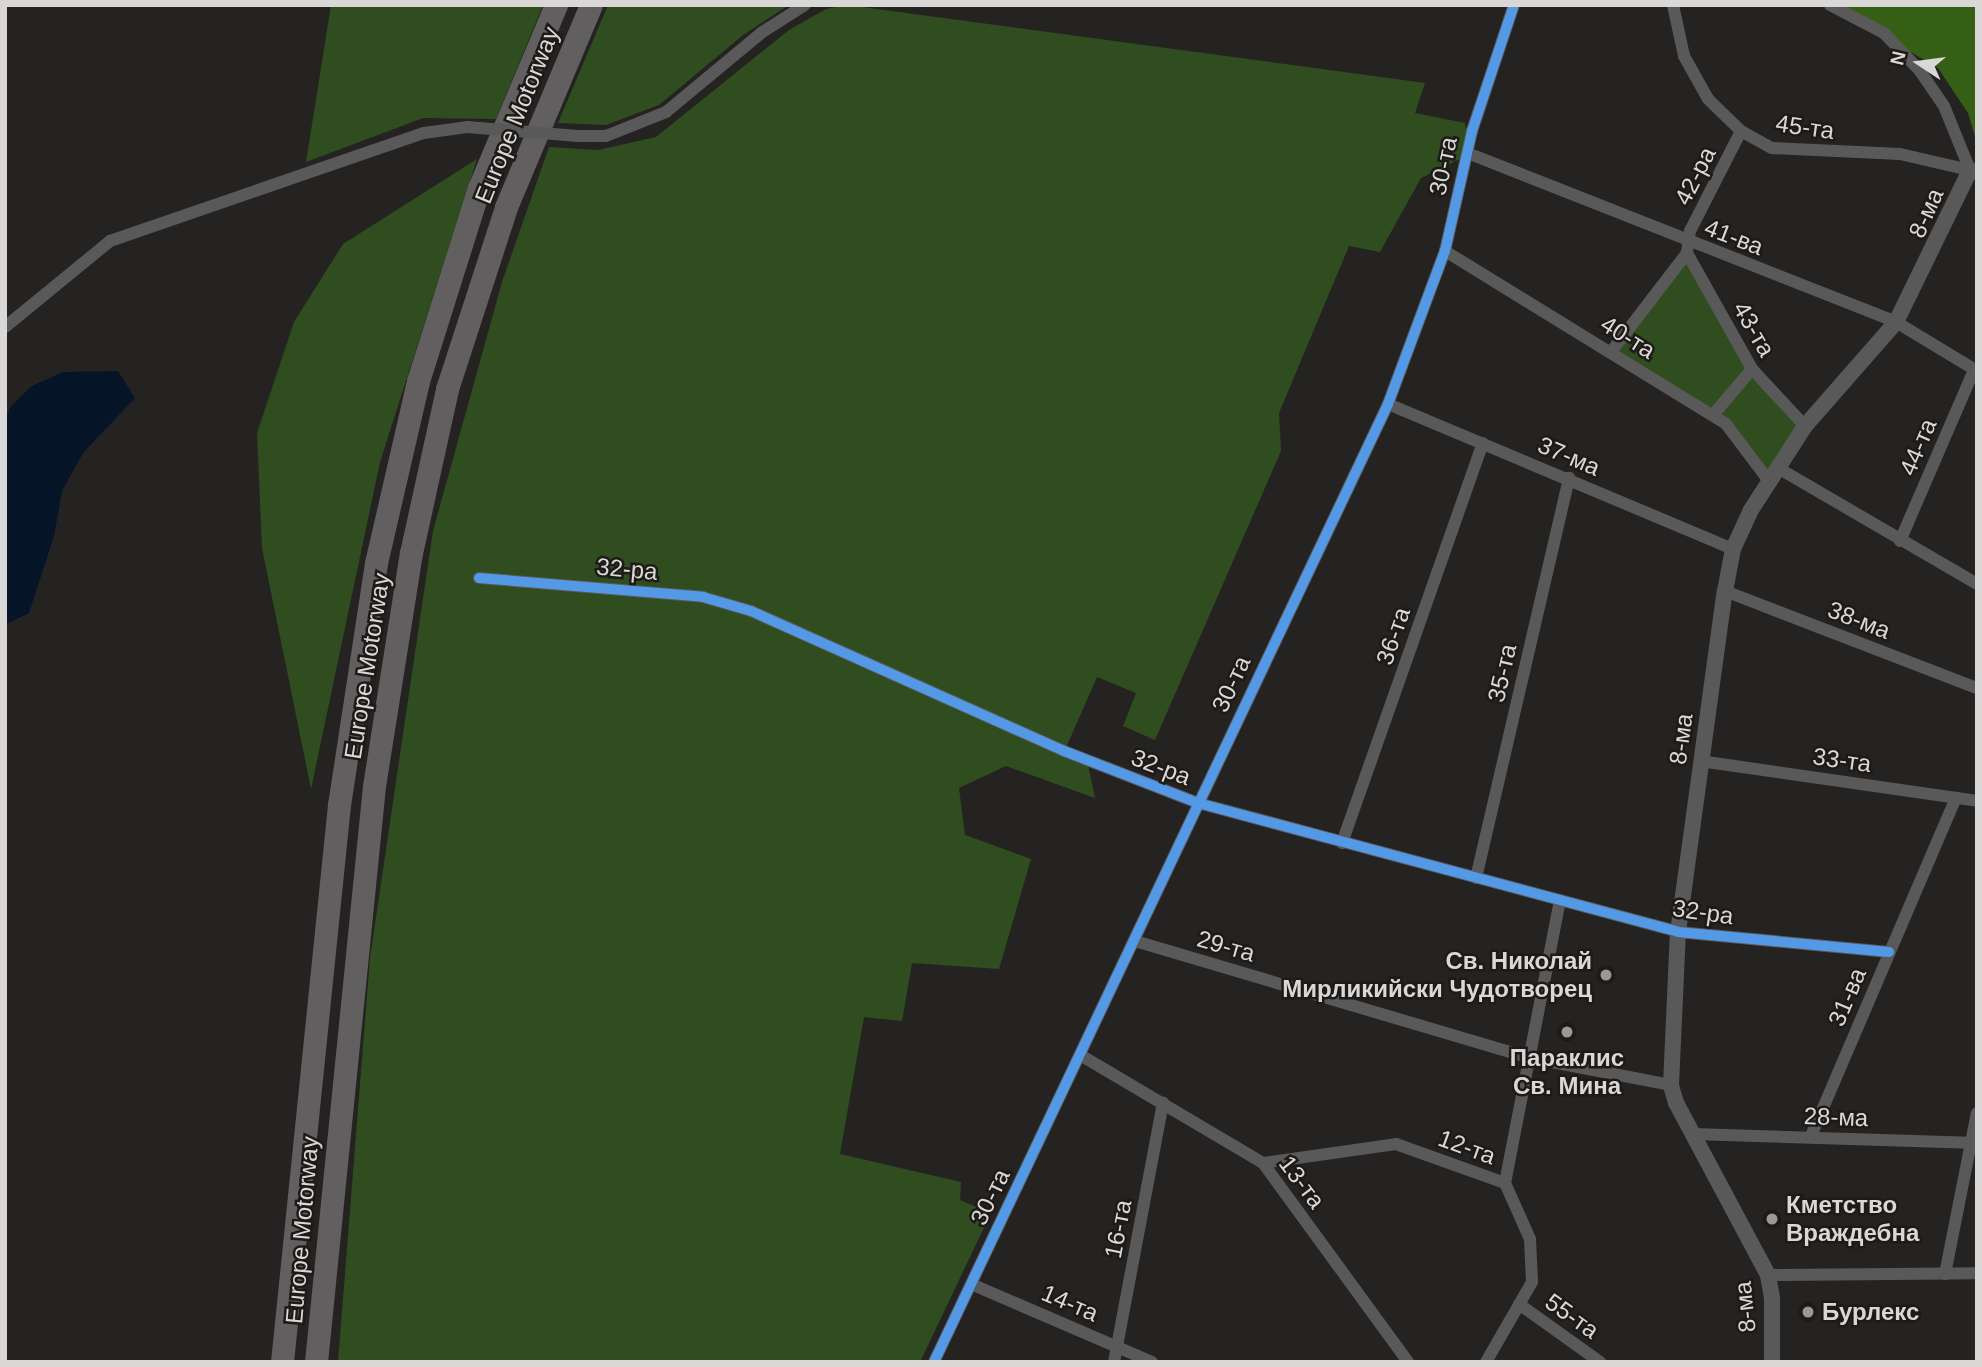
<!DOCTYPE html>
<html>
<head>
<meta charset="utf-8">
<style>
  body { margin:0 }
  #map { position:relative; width:1982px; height:1367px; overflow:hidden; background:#252322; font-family:Helvetica,sans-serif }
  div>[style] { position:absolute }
  .green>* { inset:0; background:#304d1f }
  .forest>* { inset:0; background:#355f15 }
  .water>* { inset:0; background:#051427 }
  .minor>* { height:12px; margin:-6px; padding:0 6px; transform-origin:6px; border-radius:6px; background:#5a5959 }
  .tertiary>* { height:16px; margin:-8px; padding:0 8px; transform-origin:8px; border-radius:8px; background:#5a5959 }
  .motorway>* { height:23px; margin:-11.5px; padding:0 11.5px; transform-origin:11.5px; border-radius:11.5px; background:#615f5f }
  .minor-bridge>* { height:12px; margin:-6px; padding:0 6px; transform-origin:6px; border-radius:6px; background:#5a5959 }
  .cycleway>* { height:10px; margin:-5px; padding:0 5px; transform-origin:5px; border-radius:5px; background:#5399e6 }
  .dots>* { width:19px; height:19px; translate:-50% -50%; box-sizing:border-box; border:4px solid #1d1a18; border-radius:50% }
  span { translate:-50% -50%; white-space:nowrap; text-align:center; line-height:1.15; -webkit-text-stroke:5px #1d1a18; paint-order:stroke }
  .street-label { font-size:24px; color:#dad8d7 }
  .poi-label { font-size:24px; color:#dad8d7; font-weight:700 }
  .right { translate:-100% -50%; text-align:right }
  .left { translate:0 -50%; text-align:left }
  .frame { position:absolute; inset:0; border:7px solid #dad8d7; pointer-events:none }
  .north { position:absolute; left:1884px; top:28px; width:70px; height:70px; -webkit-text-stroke:5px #1d1a18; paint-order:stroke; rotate:283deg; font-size:19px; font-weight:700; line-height:28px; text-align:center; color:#dad8d7 }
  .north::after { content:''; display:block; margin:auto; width:24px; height:32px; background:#dad8d7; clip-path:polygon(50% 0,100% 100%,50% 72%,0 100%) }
</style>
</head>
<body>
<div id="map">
  <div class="green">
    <div style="clip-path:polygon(331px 5px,543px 5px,496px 119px,423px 118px,306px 162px)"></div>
    <div style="clip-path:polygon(608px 5px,789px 5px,743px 35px,659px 105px,606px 125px,558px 123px)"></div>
    <div style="clip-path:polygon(847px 5px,1425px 83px,1415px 113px,1465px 123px,1470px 154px,1421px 178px,1380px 252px,1349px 246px,1279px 413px,1281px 451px,1155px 740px,1123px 726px,1136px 693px,1097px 677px,1065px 750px,1087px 760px,1095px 798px,1006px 766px,959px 788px,965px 835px,1031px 859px,999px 969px,912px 963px,902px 1021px,864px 1017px,840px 1154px,961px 1182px,960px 1200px,991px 1213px,920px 1362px,338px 1362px,370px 958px,433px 531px,502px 282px,549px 147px,598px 150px,656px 137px,789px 30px,826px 9px)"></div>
    <div style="clip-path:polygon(477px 159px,380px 462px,311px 789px,262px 548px,257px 433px,294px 322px,343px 244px)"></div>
    <div style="clip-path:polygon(1687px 253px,1752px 369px,1805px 426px,1769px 481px,1740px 440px,1611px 352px)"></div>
  </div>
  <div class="forest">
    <div style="clip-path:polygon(1830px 5px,1977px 5px,1977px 143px,1968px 113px,1938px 68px)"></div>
  </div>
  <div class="water">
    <div style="clip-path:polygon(118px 371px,135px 398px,83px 453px,62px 491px,54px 536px,29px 613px,5px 625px,5px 420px,11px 406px,32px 386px,63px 372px)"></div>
  </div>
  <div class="minor">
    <div style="left:1673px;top:5px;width:52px;rotate:77.8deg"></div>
    <div style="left:1684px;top:56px;width:49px;rotate:60.8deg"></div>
    <div style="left:1708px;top:99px;width:46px;rotate:44.1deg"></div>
    <div style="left:1741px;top:131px;width:35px;rotate:29deg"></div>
    <div style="left:1772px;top:148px;width:128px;rotate:2.7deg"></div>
    <div style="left:1900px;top:154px;width:72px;rotate:12.9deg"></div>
    <div style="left:1830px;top:5px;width:61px;rotate:27.4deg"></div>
    <div style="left:1884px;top:33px;width:52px;rotate:46.5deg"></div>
    <div style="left:1920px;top:71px;width:42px;rotate:55.6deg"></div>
    <div style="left:1944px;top:106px;width:69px;rotate:67.9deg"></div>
    <div style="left:1741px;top:131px;width:112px;rotate:117deg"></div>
    <div style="left:1690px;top:231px;width:22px;rotate:98deg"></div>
    <div style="left:1687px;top:253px;width:133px;rotate:60.7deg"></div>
    <div style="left:1752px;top:369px;width:78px;rotate:47.1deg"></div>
    <div style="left:578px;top:136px;width:28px"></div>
    <div style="left:606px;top:136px;width:65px;rotate:-21.8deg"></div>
    <div style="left:666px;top:112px;width:124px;rotate:-39.7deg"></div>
    <div style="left:761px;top:33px;width:52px;rotate:-32.5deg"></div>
    <div style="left:1470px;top:154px;width:458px;rotate:21.5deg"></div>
    <div style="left:1896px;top:322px;width:95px;rotate:31.2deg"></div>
    <div style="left:1445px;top:251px;width:330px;rotate:31.6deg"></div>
    <div style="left:1726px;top:424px;width:71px;rotate:53deg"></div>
    <div style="left:5px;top:327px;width:136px;rotate:-39.3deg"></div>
    <div style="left:110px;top:241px;width:332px;rotate:-19deg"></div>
    <div style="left:424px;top:133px;width:43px;rotate:-7.9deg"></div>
    <div style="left:1611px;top:352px;width:125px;rotate:-52.5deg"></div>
    <div style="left:1388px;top:404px;width:374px;rotate:22.8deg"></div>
    <div style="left:1713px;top:415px;width:60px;rotate:-49.7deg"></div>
    <div style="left:1778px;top:468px;width:230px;rotate:30.2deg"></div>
    <div style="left:1900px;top:541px;width:186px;rotate:-66.6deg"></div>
    <div style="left:479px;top:578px;width:225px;rotate:4.8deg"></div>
    <div style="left:703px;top:597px;width:50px;rotate:16.3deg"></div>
    <div style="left:751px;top:611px;width:343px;rotate:24.1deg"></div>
    <div style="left:1064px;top:751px;width:144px;rotate:21.2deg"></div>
    <div style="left:1198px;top:803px;width:497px;rotate:15deg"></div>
    <div style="left:1678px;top:932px;width:212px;rotate:5.4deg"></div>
    <div style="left:1725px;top:591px;width:270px;rotate:21.1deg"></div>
    <div style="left:1700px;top:761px;width:280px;rotate:8.2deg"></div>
    <div style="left:1342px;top:843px;width:424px;rotate:-70.6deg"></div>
    <div style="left:1476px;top:878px;width:411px;rotate:-76.9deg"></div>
    <div style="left:1135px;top:941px;width:413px;rotate:16.5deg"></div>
    <div style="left:1531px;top:1058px;width:143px;rotate:10.9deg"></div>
    <div style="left:1082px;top:1056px;width:210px;rotate:30.6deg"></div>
    <div style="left:1263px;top:1163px;width:246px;rotate:53.9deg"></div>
    <div style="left:1694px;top:1134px;width:283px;rotate:1.8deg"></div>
    <div style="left:1811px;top:1136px;width:368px;rotate:-66.8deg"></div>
    <div style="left:1263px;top:1163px;width:134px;rotate:-8.1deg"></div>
    <div style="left:1396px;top:1144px;width:116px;rotate:19.7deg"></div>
    <div style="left:1505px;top:1183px;width:61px;rotate:65.9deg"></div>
    <div style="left:1530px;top:1239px;width:43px;rotate:87.3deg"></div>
    <div style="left:1532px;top:1282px;width:92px;rotate:119.9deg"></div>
    <div style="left:1505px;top:1183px;width:288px;rotate:-79deg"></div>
    <div style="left:1945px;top:1274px;width:164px;rotate:-78.8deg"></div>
    <div style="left:1768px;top:1275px;width:209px;rotate:-0.5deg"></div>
    <div style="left:971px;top:1284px;width:197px;rotate:23.3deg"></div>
    <div style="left:1519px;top:1304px;width:100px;rotate:35.6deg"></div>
    <div style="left:934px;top:1362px;width:1060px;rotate:-64.64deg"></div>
    <div style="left:1388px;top:404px;width:163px;rotate:-69.6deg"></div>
    <div style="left:1445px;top:251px;width:123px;rotate:-77.3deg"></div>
    <div style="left:1472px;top:131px;width:133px;rotate:-71.6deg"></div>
    <div style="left:1114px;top:1362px;width:264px;rotate:-79.3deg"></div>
  </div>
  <div class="tertiary">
    <div style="left:1772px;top:1362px;width:64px;rotate:-90deg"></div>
    <div style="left:1772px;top:1298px;width:23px;rotate:-100deg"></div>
    <div style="left:1768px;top:1275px;width:195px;rotate:-118.1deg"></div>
    <div style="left:1676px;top:1103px;width:19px;rotate:-106deg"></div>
    <div style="left:1671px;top:1085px;width:153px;rotate:-87.4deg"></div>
    <div style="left:1678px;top:932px;width:344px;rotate:-82.2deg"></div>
    <div style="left:1725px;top:591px;width:43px;rotate:-79.2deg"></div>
    <div style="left:1733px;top:549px;width:43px;rotate:-65.2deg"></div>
    <div style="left:1751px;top:510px;width:100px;rotate:-57.3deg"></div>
    <div style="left:1805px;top:426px;width:138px;rotate:-48.8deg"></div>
    <div style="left:1896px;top:322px;width:169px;rotate:-64deg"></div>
    <div style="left:1970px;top:170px;width:7px;rotate:16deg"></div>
  </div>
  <div class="motorway">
    <div style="left:282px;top:1362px;width:560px;rotate:-84.16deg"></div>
    <div style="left:339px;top:805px;width:245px;rotate:-81.3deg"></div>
    <div style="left:376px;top:563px;width:187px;rotate:-77deg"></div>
    <div style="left:418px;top:381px;width:202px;rotate:-72.5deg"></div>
    <div style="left:479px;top:188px;width:199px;rotate:-67.2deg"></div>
    <div style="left:316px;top:1362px;width:579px;rotate:-84.25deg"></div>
    <div style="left:374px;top:786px;width:236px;rotate:-81deg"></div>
    <div style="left:411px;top:553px;width:168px;rotate:-77.6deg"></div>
    <div style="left:447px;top:389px;width:191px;rotate:-72deg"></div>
    <div style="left:506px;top:207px;width:219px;rotate:-67.2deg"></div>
  </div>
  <div class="minor-bridge">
    <div style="left:467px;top:127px;width:111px;rotate:4.6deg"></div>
  </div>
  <div class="cycleway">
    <div style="left:479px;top:578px;width:225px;rotate:4.8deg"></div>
    <div style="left:703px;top:597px;width:50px;rotate:16.3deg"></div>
    <div style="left:751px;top:611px;width:343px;rotate:24.1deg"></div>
    <div style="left:1064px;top:751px;width:144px;rotate:21.2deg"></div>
    <div style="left:1198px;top:803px;width:497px;rotate:15deg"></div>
    <div style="left:1678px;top:932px;width:212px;rotate:5.4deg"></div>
    <div style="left:934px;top:1362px;width:1060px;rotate:-64.64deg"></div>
    <div style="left:1388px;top:404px;width:163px;rotate:-69.6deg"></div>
    <div style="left:1445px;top:251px;width:123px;rotate:-77.3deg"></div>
    <div style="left:1472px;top:131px;width:133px;rotate:-71.6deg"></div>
  </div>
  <div class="dots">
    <div style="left:1606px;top:975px;background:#9b9998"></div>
    <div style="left:1567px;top:1032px;background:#9b9998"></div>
    <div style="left:1772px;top:1219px;background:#9b9998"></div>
    <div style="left:1808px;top:1312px;background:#9b9998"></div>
  </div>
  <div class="street-label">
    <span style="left:517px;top:115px;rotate:-68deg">Europe Motorway</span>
    <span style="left:1805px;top:127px;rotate:8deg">45-та</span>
    <span style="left:1443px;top:166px;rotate:-78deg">30-та</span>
    <span style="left:1695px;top:176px;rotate:-63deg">42-ра</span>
    <span style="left:1926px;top:213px;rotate:-66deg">8-ма</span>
    <span style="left:1734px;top:237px;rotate:21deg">41-ва</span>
    <span style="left:1754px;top:329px;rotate:60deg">43-та</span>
    <span style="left:1628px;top:337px;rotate:32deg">40-та</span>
    <span style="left:1918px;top:447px;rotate:-67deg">44-та</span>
    <span style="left:1569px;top:456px;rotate:23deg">37-ма</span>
    <span style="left:627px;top:569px;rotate:5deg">32-ра</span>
    <span style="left:1859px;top:620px;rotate:21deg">38-ма</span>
    <span style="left:1393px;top:636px;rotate:-71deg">36-та</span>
    <span style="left:367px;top:666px;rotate:-81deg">Europe Motorway</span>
    <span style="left:1502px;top:673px;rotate:-77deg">35-та</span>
    <span style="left:1231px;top:684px;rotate:-65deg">30-та</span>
    <span style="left:1681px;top:739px;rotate:-82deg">8-ма</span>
    <span style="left:1842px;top:760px;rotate:8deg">33-та</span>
    <span style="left:1161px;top:767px;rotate:21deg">32-ра</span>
    <span style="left:1703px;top:912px;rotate:8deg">32-ра</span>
    <span style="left:1226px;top:946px;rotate:16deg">29-та</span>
    <span style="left:1847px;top:997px;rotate:-67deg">31-ва</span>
    <span style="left:1836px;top:1117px;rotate:2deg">28-ма</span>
    <span style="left:1467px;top:1147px;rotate:20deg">12-та</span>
    <span style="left:1302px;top:1182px;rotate:53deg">13-та</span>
    <span style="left:990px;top:1197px;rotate:-64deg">30-та</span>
    <span style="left:1118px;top:1229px;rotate:-79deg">16-та</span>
    <span style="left:302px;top:1230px;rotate:-85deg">Europe Motorway</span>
    <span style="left:1070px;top:1303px;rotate:23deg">14-та</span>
    <span style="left:1745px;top:1307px;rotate:-96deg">8-ма</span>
    <span style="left:1572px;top:1316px;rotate:35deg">55-та</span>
  </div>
  <div class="poi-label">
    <span class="right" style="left:1592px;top:975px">Св. Николай<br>Мирликийски Чудотворец</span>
    <span style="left:1567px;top:1072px">Параклис<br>Св. Мина</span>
    <span class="left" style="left:1786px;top:1219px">Кметство<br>Враждебна</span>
    <span class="left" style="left:1822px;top:1312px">Бурлекс</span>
  </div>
  <div class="frame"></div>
  <div class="north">N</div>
</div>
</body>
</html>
